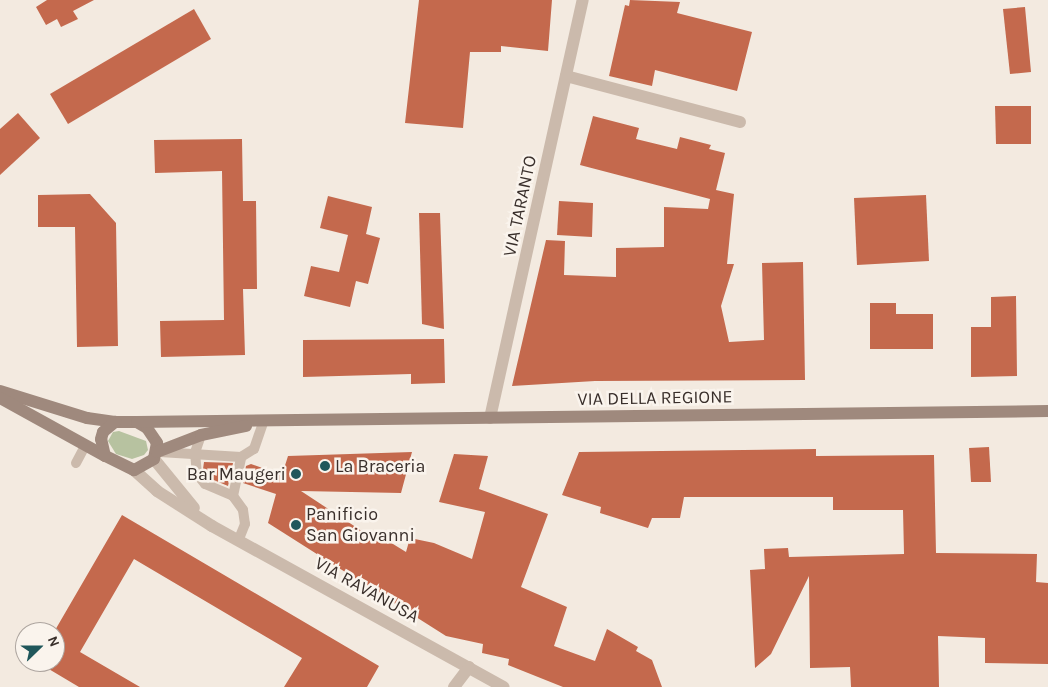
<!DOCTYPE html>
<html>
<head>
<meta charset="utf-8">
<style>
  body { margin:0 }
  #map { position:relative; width:1048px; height:687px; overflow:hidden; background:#f3eae0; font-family:Karla,sans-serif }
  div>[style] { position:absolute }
  .green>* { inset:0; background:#b7c2a0 }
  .building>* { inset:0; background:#c4694d }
  .service>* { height:10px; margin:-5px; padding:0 5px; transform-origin:5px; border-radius:5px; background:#cbbaac }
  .minor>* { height:12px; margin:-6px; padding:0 6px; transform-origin:6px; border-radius:6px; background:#cbbaac }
  .tertiary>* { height:12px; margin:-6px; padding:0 6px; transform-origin:6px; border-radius:6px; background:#cbbaac }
  .secondary>* { height:12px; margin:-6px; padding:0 6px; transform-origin:6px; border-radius:6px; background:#9f897d }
  .dots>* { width:14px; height:14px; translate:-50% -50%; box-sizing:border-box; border:2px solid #faf4ed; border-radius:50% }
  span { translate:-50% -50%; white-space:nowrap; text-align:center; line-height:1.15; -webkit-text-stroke:5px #faf4ed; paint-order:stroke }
  .street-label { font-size:18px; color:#392f2b }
  .poi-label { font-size:18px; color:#392f2b }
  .left { translate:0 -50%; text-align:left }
  .right { translate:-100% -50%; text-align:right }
  .north { position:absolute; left:15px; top:622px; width:50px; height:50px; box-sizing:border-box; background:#faf4ed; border:1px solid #ada59f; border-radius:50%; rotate:68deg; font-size:14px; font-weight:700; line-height:20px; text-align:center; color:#392f2b }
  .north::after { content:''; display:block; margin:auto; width:18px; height:22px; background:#20575b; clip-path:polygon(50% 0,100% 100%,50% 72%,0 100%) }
</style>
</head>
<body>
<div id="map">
  <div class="green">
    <div style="clip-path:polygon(119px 431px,146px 441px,148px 450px,144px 455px,132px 459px,116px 454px,108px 441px,113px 432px)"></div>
  </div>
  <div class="building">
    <div style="clip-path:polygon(47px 0,94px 0,73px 11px,78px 19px,61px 27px,57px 19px,46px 25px,36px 7px)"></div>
    <div style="clip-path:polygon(419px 0,552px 0,548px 51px,501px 46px,501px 52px,470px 52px,463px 128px,405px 123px)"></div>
    <div style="clip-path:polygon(630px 0,680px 2px,677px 13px,752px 32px,737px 91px,655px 70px,652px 86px,609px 76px,625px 5px,629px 6px)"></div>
    <div style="clip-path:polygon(1025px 7px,1031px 72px,1010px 74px,1003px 9px)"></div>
    <div style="clip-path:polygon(194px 9px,211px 39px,68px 124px,50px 94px)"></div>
    <div style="clip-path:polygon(995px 106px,1031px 106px,1031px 144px,996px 144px)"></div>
    <div style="clip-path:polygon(18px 113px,40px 138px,0 175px,0 129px)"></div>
    <div style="clip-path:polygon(593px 116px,639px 128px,636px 139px,677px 149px,680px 137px,711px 145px,709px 149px,725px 153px,716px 190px,734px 194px,727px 264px,734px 264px,721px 306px,729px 342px,764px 340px,762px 263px,803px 262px,805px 380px,595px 381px,512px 386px,546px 240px,565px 241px,564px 275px,616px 277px,616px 248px,664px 247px,664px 207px,708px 209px,710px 199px,580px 165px)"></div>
    <div style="clip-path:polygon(242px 139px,243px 201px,256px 201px,257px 289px,243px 289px,245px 355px,161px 357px,160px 321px,224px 320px,222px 171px,155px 173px,154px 140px)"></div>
    <div style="clip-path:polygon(90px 194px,116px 223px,118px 346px,77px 347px,75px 227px,38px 227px,38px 195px)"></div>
    <div style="clip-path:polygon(926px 195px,929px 261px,857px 265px,854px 198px)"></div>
    <div style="clip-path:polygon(328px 196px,372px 207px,366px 234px,380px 238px,368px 284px,356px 281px,350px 307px,304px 296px,311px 266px,339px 272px,348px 235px,320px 228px)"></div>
    <div style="clip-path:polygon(559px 201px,593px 203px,592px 237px,557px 235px)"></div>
    <div style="clip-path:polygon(419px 213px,440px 213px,444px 329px,422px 324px)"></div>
    <div style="clip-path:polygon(1016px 296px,1017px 376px,971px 377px,971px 327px,991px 327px,991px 297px)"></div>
    <div style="clip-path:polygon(870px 303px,896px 303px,896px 314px,933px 314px,933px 349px,870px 349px)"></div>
    <div style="clip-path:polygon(444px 339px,445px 383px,411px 384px,411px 374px,303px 377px,303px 340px)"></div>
    <div style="clip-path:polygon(989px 447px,991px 482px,971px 482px,969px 448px)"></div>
    <div style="clip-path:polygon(816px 449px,816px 456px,934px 455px,936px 553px,1037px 554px,1036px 582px,1048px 583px,1048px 664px,985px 663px,985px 638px,938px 636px,939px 687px,851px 687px,850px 667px,810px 668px,809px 576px,771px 654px,755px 668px,750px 570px,765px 569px,764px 549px,788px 548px,789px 557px,904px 554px,903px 510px,833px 510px,833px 497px,684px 497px,680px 518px,652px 518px,648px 528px,600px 513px,601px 507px,562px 495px,579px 452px)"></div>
    <div style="clip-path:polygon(412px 452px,401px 493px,301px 491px,377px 541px,380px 536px,406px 552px,410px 538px,434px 543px,472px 559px,485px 512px,439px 502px,454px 454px,488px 456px,479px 489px,548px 514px,521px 587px,567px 607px,554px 646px,595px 661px,607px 629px,638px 647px,636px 651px,652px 660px,662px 687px,563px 687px,508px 665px,509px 659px,482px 653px,483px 644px,446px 636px,268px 523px,276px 494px,243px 483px,246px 466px,251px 464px,282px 475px,288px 456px)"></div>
    <div style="clip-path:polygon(204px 462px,233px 463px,228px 486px,209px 478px,208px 471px,203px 469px)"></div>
    <div style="clip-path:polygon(122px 515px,379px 666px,367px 687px,284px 687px,302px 658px,134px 559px,80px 652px,140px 687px,79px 687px,37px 662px,55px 662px,54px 632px)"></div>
  </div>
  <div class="service">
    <div style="left:201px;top:435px;width:18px;rotate:109deg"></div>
    <div style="left:195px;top:452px;width:22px;rotate:85deg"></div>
    <div style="left:197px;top:474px;width:13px;rotate:51deg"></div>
    <div style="left:205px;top:484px;width:30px;rotate:23deg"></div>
    <div style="left:233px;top:496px;width:17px;rotate:54deg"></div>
    <div style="left:243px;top:510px;width:14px;rotate:82deg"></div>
    <div style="left:245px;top:524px;width:16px;rotate:112deg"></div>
    <div style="left:160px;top:452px;width:81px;rotate:3.5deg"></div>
    <div style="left:241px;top:457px;width:15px;rotate:-32deg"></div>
    <div style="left:254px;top:449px;width:28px;rotate:-71deg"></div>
    <div style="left:76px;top:463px;width:19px;rotate:-62deg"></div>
    <div style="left:233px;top:496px;width:40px;rotate:-78deg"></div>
  </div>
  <div class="minor">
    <div style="left:566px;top:76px;width:180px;rotate:14.8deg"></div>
    <div style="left:490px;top:418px;width:428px;rotate:-77.5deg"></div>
  </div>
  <div class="tertiary">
    <div style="left:154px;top:459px;width:63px;rotate:50.8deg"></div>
    <div style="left:134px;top:470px;width:31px;rotate:42deg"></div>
    <div style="left:157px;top:491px;width:65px;rotate:32.5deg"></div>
    <div style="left:212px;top:526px;width:333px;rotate:28.9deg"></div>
    <div style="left:454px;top:687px;width:25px;rotate:-53deg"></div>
  </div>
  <div class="secondary">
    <div style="left:0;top:391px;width:91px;rotate:17.2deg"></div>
    <div style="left:87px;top:418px;width:28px;rotate:8deg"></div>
    <div style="left:0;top:398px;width:120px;rotate:28.9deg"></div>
    <div style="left:115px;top:422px;width:22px"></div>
    <div style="left:137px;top:422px;width:12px;rotate:31deg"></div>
    <div style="left:147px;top:428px;width:18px;rotate:56deg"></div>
    <div style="left:157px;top:443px;width:16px;rotate:101deg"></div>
    <div style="left:154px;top:459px;width:23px;rotate:151deg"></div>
    <div style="left:134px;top:470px;width:32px;rotate:-154deg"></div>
    <div style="left:105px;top:456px;width:17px;rotate:-103deg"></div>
    <div style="left:101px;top:439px;width:7px;rotate:-74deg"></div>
    <div style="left:103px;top:432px;width:16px;rotate:-40deg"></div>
    <div style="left:137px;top:422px;width:911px;rotate:-0.69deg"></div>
    <div style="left:157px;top:452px;width:47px;rotate:-21.1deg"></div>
    <div style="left:201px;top:435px;width:46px;rotate:-11.3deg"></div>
  </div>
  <div class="dots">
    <div style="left:325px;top:466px;background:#20575b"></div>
    <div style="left:296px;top:474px;background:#20575b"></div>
    <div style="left:296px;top:525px;background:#20575b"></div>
  </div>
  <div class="street-label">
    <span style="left:520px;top:206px;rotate:-78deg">VIA TARANTO</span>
    <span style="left:655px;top:398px;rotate:-1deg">VIA DELLA REGIONE</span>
    <span style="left:367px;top:590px;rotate:29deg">VIA RAVANUSA</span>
  </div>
  <div class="poi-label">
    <span class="left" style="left:335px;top:466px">La Braceria</span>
    <span class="right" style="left:286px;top:474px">Bar Maugeri</span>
    <span class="left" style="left:306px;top:525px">Panificio<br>San Giovanni</span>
  </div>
  <div class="north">N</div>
</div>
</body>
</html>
